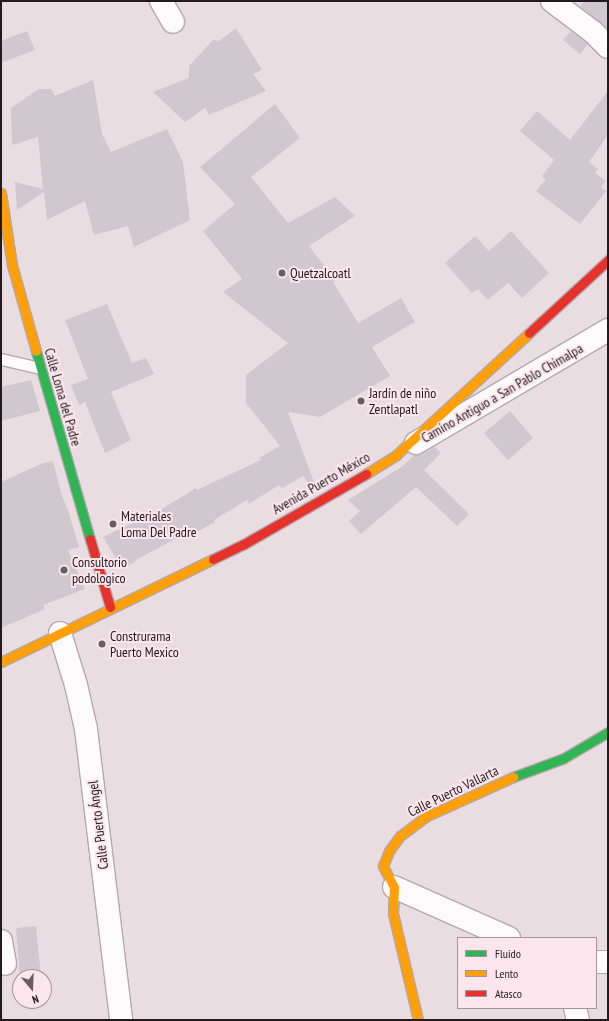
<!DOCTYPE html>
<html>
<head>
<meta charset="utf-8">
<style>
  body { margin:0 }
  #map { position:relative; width:609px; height:1021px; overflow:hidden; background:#eadde1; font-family:"PT Sans Narrow",sans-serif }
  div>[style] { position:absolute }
  .building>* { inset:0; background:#d0c8cc }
  .roads { filter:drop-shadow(1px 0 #b2a9ac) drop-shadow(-1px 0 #b2a9ac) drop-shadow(0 1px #b2a9ac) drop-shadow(0 -1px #b2a9ac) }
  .lane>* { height:11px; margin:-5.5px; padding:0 5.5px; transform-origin:5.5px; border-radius:5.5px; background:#fcfafa }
  .street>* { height:22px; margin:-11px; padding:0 11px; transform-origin:11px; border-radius:11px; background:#fcfafa }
  .fast>* { height:9px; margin:-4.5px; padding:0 4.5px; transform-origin:4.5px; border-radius:4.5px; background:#30b455 }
  .slow>* { height:9px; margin:-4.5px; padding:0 4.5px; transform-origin:4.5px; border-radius:4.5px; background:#ff9f0a }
  .jam>* { height:9px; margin:-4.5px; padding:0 4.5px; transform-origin:4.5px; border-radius:4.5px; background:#e5322d }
  .dots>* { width:11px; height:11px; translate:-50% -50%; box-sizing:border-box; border:2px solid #fce6ed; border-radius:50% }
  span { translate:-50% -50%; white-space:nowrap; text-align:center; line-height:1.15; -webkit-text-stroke:4px #fce6ed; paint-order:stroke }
  .poi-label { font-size:14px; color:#221a1c }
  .left { translate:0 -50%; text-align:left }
  .street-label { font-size:14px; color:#221a1c }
  .frame { position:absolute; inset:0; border:2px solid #221a1c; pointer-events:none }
  .legend { position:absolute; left:457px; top:937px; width:140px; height:72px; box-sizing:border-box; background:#fce6ed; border:1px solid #a59499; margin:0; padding:5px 7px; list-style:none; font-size:12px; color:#221a1c }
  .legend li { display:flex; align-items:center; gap:8px; height:20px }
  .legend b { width:20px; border:1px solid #a59499 }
  .north { position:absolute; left:12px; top:969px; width:40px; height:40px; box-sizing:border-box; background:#fce6ed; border:1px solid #a59499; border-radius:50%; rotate:161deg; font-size:11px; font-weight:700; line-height:16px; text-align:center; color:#221a1c }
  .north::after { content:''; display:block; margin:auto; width:14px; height:18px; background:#685e61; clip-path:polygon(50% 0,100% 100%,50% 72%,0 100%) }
</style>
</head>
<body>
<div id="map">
  <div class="building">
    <div style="clip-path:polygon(585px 1px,608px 1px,607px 28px,580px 6px)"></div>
    <div style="clip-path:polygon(236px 28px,262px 70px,253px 74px,266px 91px,209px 115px,205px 108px,185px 122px,153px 92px,189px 78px,189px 66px,213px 40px,219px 41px)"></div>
    <div style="clip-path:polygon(27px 31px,35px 50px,1px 63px,1px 41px)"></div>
    <div style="clip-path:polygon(571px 31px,588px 44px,580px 54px,563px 40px)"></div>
    <div style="clip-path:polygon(93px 80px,102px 134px,111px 152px,167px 129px,183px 162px,190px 220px,134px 247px,128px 226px,94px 235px,85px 201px,47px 220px,44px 192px,17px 210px,15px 182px,43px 189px,38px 137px,12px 145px,11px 108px,39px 89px,51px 89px,55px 96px)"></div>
    <div style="clip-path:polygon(608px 91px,608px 135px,589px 162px,598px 169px,595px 173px,606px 181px,601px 187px,606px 191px,580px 224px,536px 191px,546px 179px,542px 176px,554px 160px,520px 131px,537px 111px,570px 140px)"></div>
    <div style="clip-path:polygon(275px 104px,300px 138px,251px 177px,288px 223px,335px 197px,355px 216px,309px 246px,335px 280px,333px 282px,358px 323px,401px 298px,415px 322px,372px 347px,390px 376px,320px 417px,288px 412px,315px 485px,311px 487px,303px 476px,282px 488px,279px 485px,249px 504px,247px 500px,214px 520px,215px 522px,186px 538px,184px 534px,138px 559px,123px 570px,103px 537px,162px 509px,196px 488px,197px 490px,261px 460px,259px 458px,280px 446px,246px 403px,246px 375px,288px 343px,223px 292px,242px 279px,203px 231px,235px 204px,200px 167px)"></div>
    <div style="clip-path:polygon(511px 231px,549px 273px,522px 298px,508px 283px,488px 300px,478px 289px,472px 293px,445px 263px,475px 236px,489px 251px)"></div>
    <div style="clip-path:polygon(107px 304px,132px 363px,146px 358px,154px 374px,111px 392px,131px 440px,105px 453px,85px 402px,79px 405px,71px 385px,88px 379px,65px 320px)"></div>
    <div style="clip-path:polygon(31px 380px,40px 411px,1px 421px,1px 387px)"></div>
    <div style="clip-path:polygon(510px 411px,533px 438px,508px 460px,484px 433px)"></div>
    <div style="clip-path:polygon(435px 447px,441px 453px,424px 470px,469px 514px,457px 526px,416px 487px,361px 534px,349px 521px,360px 511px,348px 500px,403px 466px,414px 455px,422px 454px)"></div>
    <div style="clip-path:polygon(53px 461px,62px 496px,68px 510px,79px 547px,68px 550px,85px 589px,43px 605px,45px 609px,1px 628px,1px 482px,43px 463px)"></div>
    <div style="clip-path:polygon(36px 926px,41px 977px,20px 977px,16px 928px)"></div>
  </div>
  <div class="roads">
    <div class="lane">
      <div style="left:1px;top:359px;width:40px;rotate:13deg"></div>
    </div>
    <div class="street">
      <div style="left:161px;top:1px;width:24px;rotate:60deg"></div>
      <div style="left:552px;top:1px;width:51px;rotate:37.1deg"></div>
      <div style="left:593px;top:32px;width:21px;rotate:45deg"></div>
      <div style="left:416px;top:443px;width:223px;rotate:-30.5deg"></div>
      <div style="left:60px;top:633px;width:54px;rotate:72.9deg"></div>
      <div style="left:76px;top:685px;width:45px;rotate:77.2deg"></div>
      <div style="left:86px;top:729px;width:293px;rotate:83.1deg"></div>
      <div style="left:394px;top:887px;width:126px;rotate:23.9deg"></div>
      <div style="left:1px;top:941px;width:23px;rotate:80deg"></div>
      <div style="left:596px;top:962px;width:12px"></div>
      <div style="left:575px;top:1008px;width:12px;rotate:76deg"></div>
    </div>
    <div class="fast">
      <div style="left:36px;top:351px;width:196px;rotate:74deg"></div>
      <div style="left:513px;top:777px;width:54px;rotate:-20.4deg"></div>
      <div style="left:564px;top:758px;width:51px;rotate:-30.6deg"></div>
    </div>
    <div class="slow">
      <div style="left:1px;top:193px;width:73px;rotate:81.3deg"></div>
      <div style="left:12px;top:265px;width:89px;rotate:74.4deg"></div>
      <div style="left:366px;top:474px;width:36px;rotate:-32deg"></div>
      <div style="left:396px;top:455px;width:180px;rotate:-42.5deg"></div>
      <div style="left:1px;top:662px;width:236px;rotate:-25.9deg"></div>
      <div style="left:418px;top:1020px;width:110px;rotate:-103.2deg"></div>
      <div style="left:393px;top:913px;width:26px;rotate:-88deg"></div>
      <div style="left:394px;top:887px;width:24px;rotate:-118deg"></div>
      <div style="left:383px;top:866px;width:16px;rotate:-68deg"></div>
      <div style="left:389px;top:851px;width:19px;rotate:-54deg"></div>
      <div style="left:400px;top:836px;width:31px;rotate:-37deg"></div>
      <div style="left:425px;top:817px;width:97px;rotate:-24.4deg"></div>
    </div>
    <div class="jam">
      <div style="left:529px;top:333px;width:108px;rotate:-42.7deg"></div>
      <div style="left:90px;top:539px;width:71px;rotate:73.6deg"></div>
      <div style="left:213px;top:559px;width:34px;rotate:-26deg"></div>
      <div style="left:244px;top:544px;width:141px;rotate:-29.8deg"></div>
    </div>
  </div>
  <div class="dots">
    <div style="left:282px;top:273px;background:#685e61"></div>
    <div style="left:361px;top:401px;background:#685e61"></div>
    <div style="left:113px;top:524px;background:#685e61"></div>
    <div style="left:64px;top:570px;background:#685e61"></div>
    <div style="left:102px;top:644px;background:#685e61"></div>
  </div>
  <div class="poi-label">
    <span class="left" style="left:290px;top:273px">Quetzalcoatl</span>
    <span class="left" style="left:369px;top:401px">Jardín de niño<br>Zentlapatl</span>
    <span class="left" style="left:121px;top:524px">Materiales<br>Loma Del Padre</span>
    <span class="left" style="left:72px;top:570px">Consultorio<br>podologico</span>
    <span class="left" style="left:110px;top:644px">Construrama<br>Puerto Mexico</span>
  </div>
  <div class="street-label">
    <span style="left:502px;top:393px;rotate:-30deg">Camino Antiguo a San Pablo Chimalpa</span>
    <span style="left:63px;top:397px;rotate:74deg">Calle Loma del Padre</span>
    <span style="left:321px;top:483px;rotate:-30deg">Avenida Puerto México</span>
    <span style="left:453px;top:791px;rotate:-26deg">Calle Puerto Vallarta</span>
    <span style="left:98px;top:825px;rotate:-97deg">Calle Puerto Ángel</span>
  </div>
  <div class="frame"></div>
  <ul class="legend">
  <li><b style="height:5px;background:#30b455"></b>Fluido</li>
  <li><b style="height:5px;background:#ff9f0a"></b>Lento</li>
  <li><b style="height:5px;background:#e5322d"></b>Atasco</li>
  </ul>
  <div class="north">N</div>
</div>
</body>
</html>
